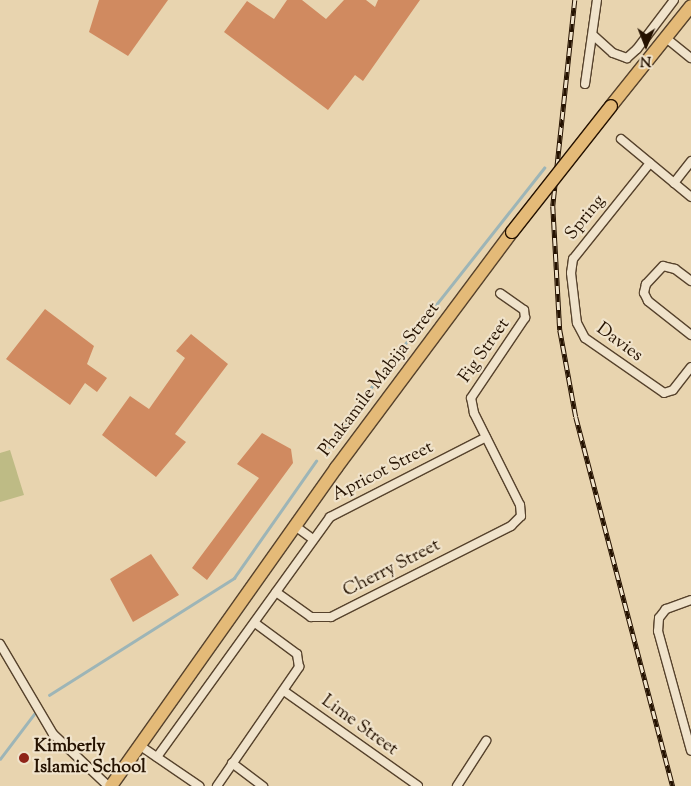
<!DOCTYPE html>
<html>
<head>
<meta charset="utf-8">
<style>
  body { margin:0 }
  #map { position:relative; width:691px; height:786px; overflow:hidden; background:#e8d4af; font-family:"Sorts Mill Goudy",serif }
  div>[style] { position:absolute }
  .green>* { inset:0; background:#bebb85 }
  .stream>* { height:2.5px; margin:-1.25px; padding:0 1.25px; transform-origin:1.25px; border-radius:1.25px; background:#9db5b7 }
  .building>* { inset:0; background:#d08a60 }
  .roads { filter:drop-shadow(1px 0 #56422c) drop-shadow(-1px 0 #56422c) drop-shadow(0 1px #56422c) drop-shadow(0 -1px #56422c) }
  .minor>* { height:8px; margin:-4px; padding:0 4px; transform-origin:4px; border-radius:4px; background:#f0e3cb }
  .trunk>* { height:12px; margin:-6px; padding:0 6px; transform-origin:6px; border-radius:6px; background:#e4ba78 }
  .rail>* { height:4.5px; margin-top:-2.25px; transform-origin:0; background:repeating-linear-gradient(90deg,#f0e3cb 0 8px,#251200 0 16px); box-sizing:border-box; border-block:1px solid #251200 }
  .bridges { filter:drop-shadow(1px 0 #251200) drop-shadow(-1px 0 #251200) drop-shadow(0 1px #251200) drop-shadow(0 -1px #251200) }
  .trunk-bridge>* { height:12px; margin:-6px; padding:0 6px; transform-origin:6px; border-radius:6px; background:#e4ba78 }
  .dots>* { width:14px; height:14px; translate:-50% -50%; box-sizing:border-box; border:2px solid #f0e3cb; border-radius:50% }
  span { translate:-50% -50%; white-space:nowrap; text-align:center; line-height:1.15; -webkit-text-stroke:4.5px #f0e3cb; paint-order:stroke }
  .street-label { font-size:18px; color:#251200 }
  .poi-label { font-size:18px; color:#251200; font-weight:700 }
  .left { translate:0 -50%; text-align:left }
  .north { position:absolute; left:621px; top:20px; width:50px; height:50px; -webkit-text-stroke:4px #f0e3cb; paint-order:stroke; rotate:181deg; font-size:14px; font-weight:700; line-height:20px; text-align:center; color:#251200 }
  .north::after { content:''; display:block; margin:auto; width:18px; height:22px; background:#251200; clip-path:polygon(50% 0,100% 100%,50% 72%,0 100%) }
</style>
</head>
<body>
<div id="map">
  <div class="green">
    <div style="clip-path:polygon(10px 450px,24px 495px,0 502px,0 453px)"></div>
  </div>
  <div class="stream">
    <div style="left:329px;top:447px;width:80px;rotate:-54.7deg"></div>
    <div style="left:375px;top:382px;width:273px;rotate:-51.7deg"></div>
    <div style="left:49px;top:695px;width:219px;rotate:-32.3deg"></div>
    <div style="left:234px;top:578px;width:143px;rotate:-55deg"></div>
    <div style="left:0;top:759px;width:56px;rotate:-52.9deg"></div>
  </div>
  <div class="building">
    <div style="clip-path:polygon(99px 0,168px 0,128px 56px,89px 32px)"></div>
    <div style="clip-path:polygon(287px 0,302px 0,326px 19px,344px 0,366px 0,375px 7px,378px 0,420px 0,363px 81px,355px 75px,328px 110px,224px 32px,247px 1px,274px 19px)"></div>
    <div style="clip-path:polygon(45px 309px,94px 346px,87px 364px,107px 378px,97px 392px,85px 383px,70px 405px,6px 359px)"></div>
    <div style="clip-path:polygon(191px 334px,228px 364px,175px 434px,186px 442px,156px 477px,102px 435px,130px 396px,149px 409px,185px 358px,176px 351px)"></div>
    <div style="clip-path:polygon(262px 433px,291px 449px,293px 463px,207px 580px,192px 568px,259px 478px,237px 464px)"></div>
    <div style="clip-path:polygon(151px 554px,179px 595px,133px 622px,110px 579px)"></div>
  </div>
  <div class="roads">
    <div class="minor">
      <div style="left:594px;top:36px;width:25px;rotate:42deg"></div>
      <div style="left:613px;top:53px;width:15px;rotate:20deg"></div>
      <div style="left:627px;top:58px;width:13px;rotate:-42deg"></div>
      <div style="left:637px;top:49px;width:61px;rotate:-52.9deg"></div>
      <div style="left:666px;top:38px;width:32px;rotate:39deg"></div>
      <div style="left:585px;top:84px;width:85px;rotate:-81.9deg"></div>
      <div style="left:621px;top:139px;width:91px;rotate:39.6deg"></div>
      <div style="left:650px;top:163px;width:123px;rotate:128.7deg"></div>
      <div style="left:573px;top:259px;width:14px;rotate:98deg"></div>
      <div style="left:571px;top:273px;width:50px;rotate:83.2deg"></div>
      <div style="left:577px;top:323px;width:17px;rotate:62deg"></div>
      <div style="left:585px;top:338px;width:96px;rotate:34.8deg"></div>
      <div style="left:664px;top:393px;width:9px;rotate:-18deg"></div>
      <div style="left:673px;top:390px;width:29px;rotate:-52deg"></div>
      <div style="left:674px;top:183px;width:28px;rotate:-52deg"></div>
      <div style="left:691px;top:281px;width:20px;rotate:-143deg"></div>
      <div style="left:675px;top:269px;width:12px;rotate:-166deg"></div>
      <div style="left:663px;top:266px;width:25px;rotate:133deg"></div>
      <div style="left:646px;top:284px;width:9px;rotate:103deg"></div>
      <div style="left:644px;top:293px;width:9px;rotate:63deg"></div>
      <div style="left:648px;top:301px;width:55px;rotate:38.3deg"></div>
      <div style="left:295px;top:526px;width:22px;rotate:36deg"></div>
      <div style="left:276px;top:592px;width:43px;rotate:35.5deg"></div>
      <div style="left:311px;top:617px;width:20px"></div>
      <div style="left:331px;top:617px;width:202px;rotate:-26.8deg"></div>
      <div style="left:511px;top:526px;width:14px;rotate:-45deg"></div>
      <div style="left:521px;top:516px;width:11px;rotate:-95deg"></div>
      <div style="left:520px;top:505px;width:103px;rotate:-116.6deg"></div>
      <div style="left:474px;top:413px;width:15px;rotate:-101deg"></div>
      <div style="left:471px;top:398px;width:97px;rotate:-56deg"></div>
      <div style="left:525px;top:318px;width:8px;rotate:-97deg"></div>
      <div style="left:524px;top:310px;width:29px;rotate:-145deg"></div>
      <div style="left:691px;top:600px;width:27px;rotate:160deg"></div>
      <div style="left:666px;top:609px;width:11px;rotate:128deg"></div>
      <div style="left:659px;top:618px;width:13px;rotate:94deg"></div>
      <div style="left:658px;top:631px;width:124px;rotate:74.6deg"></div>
      <div style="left:0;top:644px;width:104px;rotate:59.5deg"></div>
      <div style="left:53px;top:734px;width:76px;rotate:43.4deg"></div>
      <div style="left:284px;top:691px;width:164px;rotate:35.3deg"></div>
      <div style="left:139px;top:745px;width:73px;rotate:34.3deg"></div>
      <div style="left:157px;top:757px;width:296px;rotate:-54.2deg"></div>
      <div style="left:330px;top:517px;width:175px;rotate:-27.1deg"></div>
      <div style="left:232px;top:763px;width:39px;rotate:37deg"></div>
      <div style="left:217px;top:786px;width:145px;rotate:-55.4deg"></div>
      <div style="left:299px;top:667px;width:13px;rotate:-99deg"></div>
      <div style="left:297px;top:654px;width:52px;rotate:-143.6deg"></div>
      <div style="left:457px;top:786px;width:54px;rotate:-57.2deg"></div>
    </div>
    <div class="trunk">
      <div style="left:611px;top:106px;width:128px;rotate:-51.3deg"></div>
      <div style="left:111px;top:786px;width:390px;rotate:-54.7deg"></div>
      <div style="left:336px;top:468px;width:294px;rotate:-53.3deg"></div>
    </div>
  </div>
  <div class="rail">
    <div style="left:575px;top:0;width:207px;rotate:96.1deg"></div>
    <div style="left:553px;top:206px;width:124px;rotate:86.8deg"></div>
    <div style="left:560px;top:330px;width:88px;rotate:79.6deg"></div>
    <div style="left:576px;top:417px;width:382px;rotate:75.3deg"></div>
  </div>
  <div class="bridges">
    <div class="trunk-bridge">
      <div style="left:512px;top:232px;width:160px;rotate:-51.8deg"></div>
    </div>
  </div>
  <div class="dots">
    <div style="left:24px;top:758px;background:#8f2418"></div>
  </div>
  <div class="street-label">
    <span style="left:586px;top:218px;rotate:-51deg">Spring</span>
    <span style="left:619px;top:343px;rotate:36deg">Davies</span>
    <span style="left:485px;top:351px;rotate:-55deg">Fig Street</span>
    <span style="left:380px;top:380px;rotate:-53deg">Phakamile Mabija Street</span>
    <span style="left:383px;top:472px;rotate:-27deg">Apricot Street</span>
    <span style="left:392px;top:569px;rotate:-27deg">Cherry Street</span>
    <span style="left:359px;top:726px;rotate:36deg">Lime Street</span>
  </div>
  <div class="poi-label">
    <span class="left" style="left:34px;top:758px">Kimberly<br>Islamic School</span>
  </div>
  <div class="north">N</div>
</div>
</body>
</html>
